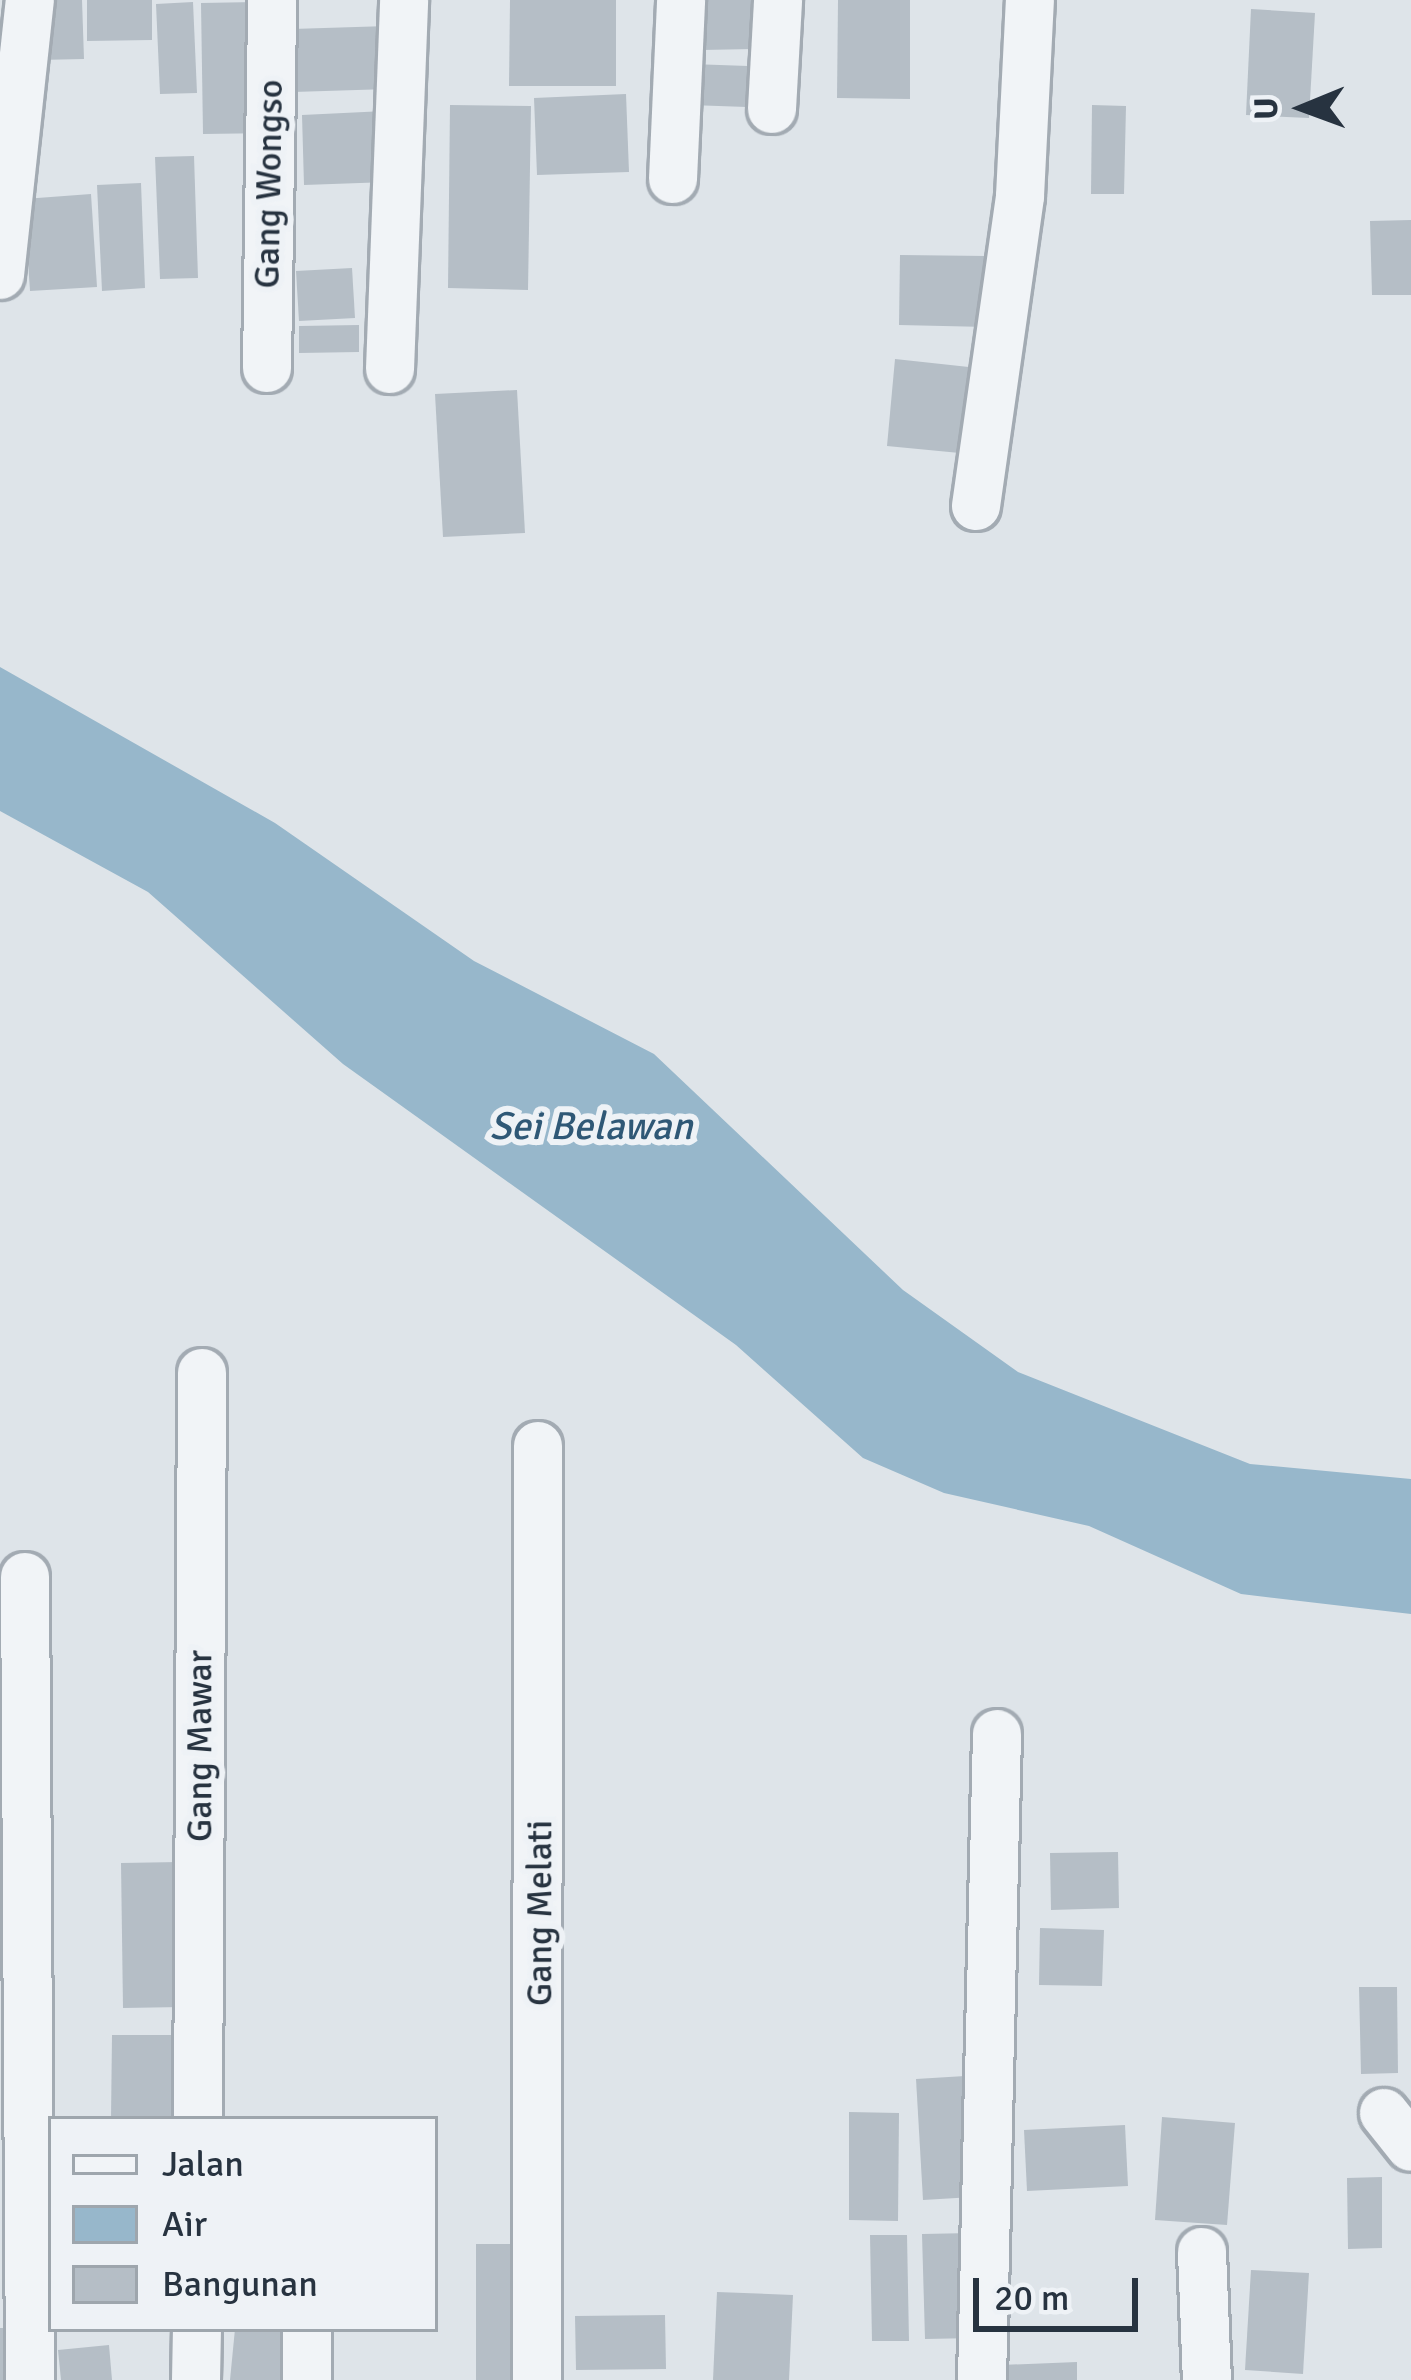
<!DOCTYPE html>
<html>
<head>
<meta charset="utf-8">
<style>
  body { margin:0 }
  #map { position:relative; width:1411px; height:2380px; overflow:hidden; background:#dee4e9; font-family:Signika,sans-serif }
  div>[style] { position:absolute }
  .water>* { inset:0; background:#97b7cb }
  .building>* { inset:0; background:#b5bec6 }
  .roads { filter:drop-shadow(3px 0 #a3abb3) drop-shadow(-3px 0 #a3abb3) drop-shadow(0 3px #a3abb3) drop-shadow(0 -3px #a3abb3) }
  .street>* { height:48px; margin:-24px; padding:0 24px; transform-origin:24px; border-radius:24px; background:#f1f4f7 }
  span { translate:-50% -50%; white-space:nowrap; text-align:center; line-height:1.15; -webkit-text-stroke:12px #eef2f6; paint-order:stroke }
  .street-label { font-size:36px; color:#273340 }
  .water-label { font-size:39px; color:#2f5876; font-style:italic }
  .legend { position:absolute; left:48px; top:2116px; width:390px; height:216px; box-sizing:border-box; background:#eef2f6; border:3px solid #9ea6ad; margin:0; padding:15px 21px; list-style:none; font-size:36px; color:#273340 }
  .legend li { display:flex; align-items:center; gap:24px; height:60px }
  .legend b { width:60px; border:3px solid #9ea6ad }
  .north { position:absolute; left:1243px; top:48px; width:120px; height:120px; -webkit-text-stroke:9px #eef2f6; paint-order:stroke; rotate:269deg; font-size:33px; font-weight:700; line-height:48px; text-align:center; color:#273340 }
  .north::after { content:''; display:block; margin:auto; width:42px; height:54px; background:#273340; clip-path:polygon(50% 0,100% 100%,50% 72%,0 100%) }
  .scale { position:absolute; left:973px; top:2278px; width:165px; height:54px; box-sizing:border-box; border:6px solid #273340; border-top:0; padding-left:15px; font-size:36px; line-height:42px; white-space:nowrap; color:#273340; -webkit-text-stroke:9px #eef2f6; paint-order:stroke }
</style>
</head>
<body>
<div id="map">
  <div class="water">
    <div style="clip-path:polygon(0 667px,275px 823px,474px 961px,654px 1054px,903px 1290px,1018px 1372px,1250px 1464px,1411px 1479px,1411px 1614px,1241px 1594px,1089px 1526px,944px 1493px,863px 1458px,736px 1345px,343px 1064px,148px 892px,0 811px)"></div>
  </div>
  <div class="building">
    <div style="clip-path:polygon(37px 0,82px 0,84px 59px,38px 60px)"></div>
    <div style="clip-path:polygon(87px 0,152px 0,152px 40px,87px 41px)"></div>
    <div style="clip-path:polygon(510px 0,616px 0,616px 86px,509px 86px)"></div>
    <div style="clip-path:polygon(702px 0,753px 0,753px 49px,702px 50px)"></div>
    <div style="clip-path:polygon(838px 0,910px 0,910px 99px,837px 98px)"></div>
    <div style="clip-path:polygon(193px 2px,197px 93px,160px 94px,156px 4px)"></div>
    <div style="clip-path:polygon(263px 2px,265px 133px,203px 134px,201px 3px)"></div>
    <div style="clip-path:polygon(1251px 9px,1315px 13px,1309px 118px,1246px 115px)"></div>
    <div style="clip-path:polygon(388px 26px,389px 89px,293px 92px,292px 29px)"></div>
    <div style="clip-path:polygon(691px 64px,748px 66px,747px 107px,690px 105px)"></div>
    <div style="clip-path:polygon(626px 94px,629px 172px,537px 175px,534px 98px)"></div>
    <div style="clip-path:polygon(450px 105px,531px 106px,528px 290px,448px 288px)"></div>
    <div style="clip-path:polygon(1092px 105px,1126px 106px,1124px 194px,1091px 194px)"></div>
    <div style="clip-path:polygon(385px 111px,388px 182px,304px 185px,302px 115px)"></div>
    <div style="clip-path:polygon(194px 156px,198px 278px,160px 279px,155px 157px)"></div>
    <div style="clip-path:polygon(141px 183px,145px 288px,102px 291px,97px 185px)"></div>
    <div style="clip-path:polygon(91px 194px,97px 287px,30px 291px,24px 199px)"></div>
    <div style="clip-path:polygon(1411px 220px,1411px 295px,1372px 295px,1370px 221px)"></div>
    <div style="clip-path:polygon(900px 255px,987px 256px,987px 327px,899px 325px)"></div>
    <div style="clip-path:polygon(352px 268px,355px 318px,299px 321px,296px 271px)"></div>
    <div style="clip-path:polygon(359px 325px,359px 352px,299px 353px,299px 326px)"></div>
    <div style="clip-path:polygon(895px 359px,978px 368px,970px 454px,887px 446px)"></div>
    <div style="clip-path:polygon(517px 390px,525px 533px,443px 537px,435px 394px)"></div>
    <div style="clip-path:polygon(1118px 1852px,1119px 1908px,1051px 1910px,1050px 1853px)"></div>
    <div style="clip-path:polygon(179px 1862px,182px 2007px,123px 2008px,121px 1863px)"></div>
    <div style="clip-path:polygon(1040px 1928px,1104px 1930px,1102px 1986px,1039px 1985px)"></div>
    <div style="clip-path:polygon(1359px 1987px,1397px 1987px,1398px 2073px,1361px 2074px)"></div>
    <div style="clip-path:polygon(112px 2035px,189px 2035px,189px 2119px,111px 2119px)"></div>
    <div style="clip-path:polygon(965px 2076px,973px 2197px,923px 2200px,916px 2079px)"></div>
    <div style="clip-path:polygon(849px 2112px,899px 2113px,898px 2221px,849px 2220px)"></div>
    <div style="clip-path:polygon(1162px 2117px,1235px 2123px,1227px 2225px,1155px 2220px)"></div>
    <div style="clip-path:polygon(1125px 2125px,1128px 2186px,1027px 2191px,1024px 2130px)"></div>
    <div style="clip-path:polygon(1382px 2177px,1382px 2248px,1348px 2249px,1347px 2178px)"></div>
    <div style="clip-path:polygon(972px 2233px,975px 2338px,925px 2339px,922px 2234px)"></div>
    <div style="clip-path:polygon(870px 2235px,907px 2235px,909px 2341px,872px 2341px)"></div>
    <div style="clip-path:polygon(476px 2244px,518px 2244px,518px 2380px,476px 2380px)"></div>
    <div style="clip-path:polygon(1251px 2270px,1309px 2273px,1303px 2374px,1245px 2370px)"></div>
    <div style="clip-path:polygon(717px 2292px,793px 2295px,789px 2380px,713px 2380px)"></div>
    <div style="clip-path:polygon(665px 2315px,666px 2369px,576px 2370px,575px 2316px)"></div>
    <div style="clip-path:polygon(0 2328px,15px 2328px,17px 2380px,0 2380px)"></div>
    <div style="clip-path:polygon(235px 2329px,303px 2329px,298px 2380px,230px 2380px)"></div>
    <div style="clip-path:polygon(109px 2345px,112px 2380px,61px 2380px,58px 2350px)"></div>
    <div style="clip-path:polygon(1077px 2362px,1077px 2380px,1002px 2380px,1001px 2365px)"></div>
  </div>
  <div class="roads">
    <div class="street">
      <div style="left:772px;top:109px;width:109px;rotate:-86.8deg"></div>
      <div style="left:673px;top:179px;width:179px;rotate:-87.4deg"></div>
      <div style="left:0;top:275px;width:277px;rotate:-83.8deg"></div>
      <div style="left:267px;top:368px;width:368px;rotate:-89.2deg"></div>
      <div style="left:390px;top:369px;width:369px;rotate:-87.8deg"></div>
      <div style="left:976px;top:506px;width:313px;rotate:-81.9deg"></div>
      <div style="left:1020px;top:196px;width:196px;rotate:-87.1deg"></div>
      <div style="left:25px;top:1577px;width:803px;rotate:89.64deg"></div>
      <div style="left:1384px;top:2113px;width:43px;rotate:51.5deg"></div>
      <div style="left:198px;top:2119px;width:746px;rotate:-89.69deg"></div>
      <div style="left:1202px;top:2252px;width:128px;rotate:87.8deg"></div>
      <div style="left:196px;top:2380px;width:51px;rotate:-88.9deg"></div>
      <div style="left:307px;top:2380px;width:51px;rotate:-90deg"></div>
      <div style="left:537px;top:2380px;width:934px;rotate:-89.94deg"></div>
      <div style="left:982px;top:2380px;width:646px;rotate:-88.67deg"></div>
    </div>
  </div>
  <div class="street-label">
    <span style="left:269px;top:184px;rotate:-89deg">Gang Wongso</span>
    <span style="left:200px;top:1746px;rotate:-90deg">Gang Mawar</span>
    <span style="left:540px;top:1913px;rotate:-90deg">Gang Melati</span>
  </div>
  <div class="water-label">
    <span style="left:591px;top:1126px">Sei Belawan</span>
  </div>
  <ul class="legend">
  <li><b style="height:15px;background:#f1f4f7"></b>Jalan</li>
  <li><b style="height:33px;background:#97b7cb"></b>Air</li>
  <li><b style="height:33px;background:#b5bec6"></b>Bangunan</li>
  </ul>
  <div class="north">U</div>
  <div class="scale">20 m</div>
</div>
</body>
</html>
